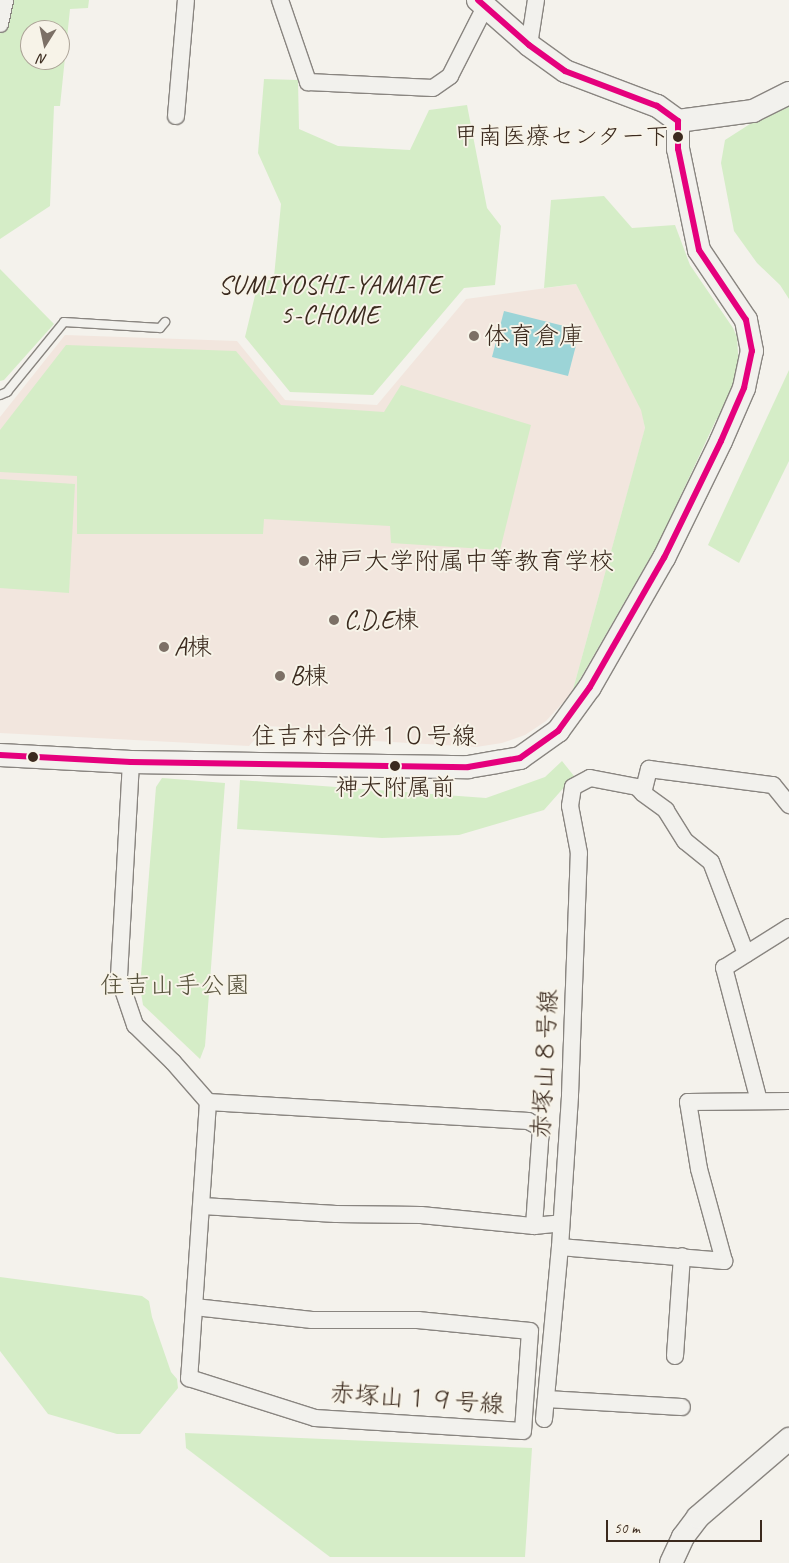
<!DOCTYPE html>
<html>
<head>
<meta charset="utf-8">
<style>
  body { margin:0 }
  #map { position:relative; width:789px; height:1563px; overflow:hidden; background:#f4f2ec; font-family:Caveat,"Klee One",sans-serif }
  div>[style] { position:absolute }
  .built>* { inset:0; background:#f2e6de }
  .green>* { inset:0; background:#d5edc7 }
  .water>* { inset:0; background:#9cd4d7 }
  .roads { filter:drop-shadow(1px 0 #898580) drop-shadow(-1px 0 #898580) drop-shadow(0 1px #898580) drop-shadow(0 -1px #898580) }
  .lane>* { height:8px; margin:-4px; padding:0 4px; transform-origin:4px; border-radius:4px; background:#f2f1ed }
  .street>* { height:16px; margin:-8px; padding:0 8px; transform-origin:8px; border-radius:8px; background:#f2f1ed }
  .secondary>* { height:22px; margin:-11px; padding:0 11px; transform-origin:11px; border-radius:11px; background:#f2f1ed }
  .bus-1>* { height:6px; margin:-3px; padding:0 3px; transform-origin:3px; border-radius:3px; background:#e5007d }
  .dots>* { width:14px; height:14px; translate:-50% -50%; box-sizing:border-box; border:2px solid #f7f3e8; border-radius:50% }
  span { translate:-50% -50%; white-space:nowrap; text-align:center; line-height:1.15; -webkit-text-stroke:4px #f7f3e8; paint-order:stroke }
  .bus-label { font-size:24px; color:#3b2a1e }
  .right { translate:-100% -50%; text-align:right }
  .poi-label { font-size:25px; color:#3b2a1e }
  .left { translate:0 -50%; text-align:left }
  .street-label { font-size:25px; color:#3b2a1e }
  .park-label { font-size:25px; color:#55503a }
  .neighbourhood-label { font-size:26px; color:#3b2a1e; letter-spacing:1px }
  .north { position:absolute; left:20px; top:20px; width:50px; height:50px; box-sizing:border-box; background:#f7f3e8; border:1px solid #aca397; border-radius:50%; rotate:190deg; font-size:14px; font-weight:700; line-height:20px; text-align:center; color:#3b2a1e }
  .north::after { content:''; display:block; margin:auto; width:18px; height:22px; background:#7c7066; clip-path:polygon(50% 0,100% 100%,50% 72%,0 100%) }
  .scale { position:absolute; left:606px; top:1520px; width:156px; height:22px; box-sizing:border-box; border:2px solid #3b2a1e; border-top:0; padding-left:6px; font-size:15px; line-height:18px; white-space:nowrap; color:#3b2a1e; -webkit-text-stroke:4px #f7f3e8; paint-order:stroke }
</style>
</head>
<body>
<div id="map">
  <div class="built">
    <div style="clip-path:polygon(576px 284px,642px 410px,645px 429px,572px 693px,546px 721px,525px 735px,502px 743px,476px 747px,325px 738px,315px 729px,267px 726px,249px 746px,0 733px,0 417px,65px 335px,237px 341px,285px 400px,377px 405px,466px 299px)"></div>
  </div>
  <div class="green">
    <div style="clip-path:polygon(evenodd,0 0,89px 0,88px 8px,70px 9px,60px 106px,54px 106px,50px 206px,0 239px,0 0,30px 30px,60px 30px,60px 60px,30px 60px,30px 30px)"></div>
    <div style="clip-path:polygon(264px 79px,298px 80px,299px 129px,338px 146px,410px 150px,429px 110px,467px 105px,487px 208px,501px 226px,495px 285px,464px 288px,373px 395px,290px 392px,245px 337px,257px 287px,274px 277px,281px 204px,258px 153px)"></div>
    <div style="clip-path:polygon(789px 99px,789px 299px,780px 285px,757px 263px,734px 231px,721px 163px,725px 140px)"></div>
    <div style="clip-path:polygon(604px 196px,632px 228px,675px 225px,690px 265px,733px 328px,737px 337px,739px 369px,723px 412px,716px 420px,659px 542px,572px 693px,645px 428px,641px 410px,576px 284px,544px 288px,551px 200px)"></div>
    <div style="clip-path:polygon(0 269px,54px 324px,4px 380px,0 381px)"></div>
    <div style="clip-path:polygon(66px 345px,236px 351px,281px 405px,384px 412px,401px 385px,531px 425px,500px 550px,391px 543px,390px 526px,264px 519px,263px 534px,77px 534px,77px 476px,0 472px,0 430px)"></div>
    <div style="clip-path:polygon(789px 370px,789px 461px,739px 563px,708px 545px)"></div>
    <div style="clip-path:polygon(0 479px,75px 484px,69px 593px,0 588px)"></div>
    <div style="clip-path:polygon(562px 761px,574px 776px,544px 810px,459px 835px,382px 838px,237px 829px,240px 780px,486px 798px,545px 777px)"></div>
    <div style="clip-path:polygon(162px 778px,225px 783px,205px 1046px,200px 1059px,143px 1005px,140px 987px,156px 787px)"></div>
    <div style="clip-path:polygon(0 1277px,142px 1296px,149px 1301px,152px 1317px,171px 1372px,177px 1379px,178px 1388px,140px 1434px,117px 1434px,48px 1414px,0 1351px)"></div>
    <div style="clip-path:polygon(185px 1433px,532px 1448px,525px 1557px,330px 1557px,186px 1448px)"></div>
  </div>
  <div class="water">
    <div style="clip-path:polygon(504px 311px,580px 330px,568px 376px,492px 357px)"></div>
  </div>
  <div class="roads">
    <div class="lane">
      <div style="left:0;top:395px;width:8px;rotate:-23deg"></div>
      <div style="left:7px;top:392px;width:90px;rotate:-50.8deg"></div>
      <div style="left:64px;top:322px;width:96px;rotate:3.6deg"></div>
      <div style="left:160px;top:328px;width:8px;rotate:-50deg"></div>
    </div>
    <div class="street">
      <div style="left:280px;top:0;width:87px;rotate:71.1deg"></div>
      <div style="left:308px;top:82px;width:125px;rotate:2.7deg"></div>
      <div style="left:433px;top:88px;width:21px;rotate:-35deg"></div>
      <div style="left:450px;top:76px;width:77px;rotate:-63.1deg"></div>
      <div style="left:0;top:24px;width:25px;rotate:-78deg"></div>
      <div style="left:529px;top:45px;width:46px;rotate:-81.2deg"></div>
      <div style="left:176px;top:116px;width:116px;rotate:-85.1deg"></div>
      <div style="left:131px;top:762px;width:216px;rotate:93.2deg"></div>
      <div style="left:119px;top:978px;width:50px;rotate:71.2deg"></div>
      <div style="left:135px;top:1025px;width:53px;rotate:44.2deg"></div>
      <div style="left:173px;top:1062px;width:53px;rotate:48.8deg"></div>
      <div style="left:208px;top:1102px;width:277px;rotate:93.9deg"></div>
      <div style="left:189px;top:1378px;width:132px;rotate:17.6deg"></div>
      <div style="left:315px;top:1418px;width:208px;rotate:3.6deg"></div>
      <div style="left:523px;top:1431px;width:100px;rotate:-86deg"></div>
      <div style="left:530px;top:1331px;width:113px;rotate:-174.4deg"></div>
      <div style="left:418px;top:1320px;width:106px;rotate:180deg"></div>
      <div style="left:312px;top:1320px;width:118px;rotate:-173.7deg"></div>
      <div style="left:746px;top:954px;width:98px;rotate:-110.8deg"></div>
      <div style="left:711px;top:862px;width:33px;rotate:-141deg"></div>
      <div style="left:685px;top:841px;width:36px;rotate:-122deg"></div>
      <div style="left:666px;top:810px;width:29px;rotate:-144deg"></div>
      <div style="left:643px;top:793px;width:25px;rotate:-76deg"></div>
      <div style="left:649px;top:769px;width:125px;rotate:7.4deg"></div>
      <div style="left:773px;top:785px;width:26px;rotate:51deg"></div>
      <div style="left:759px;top:1101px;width:138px;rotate:-104.7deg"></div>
      <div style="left:724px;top:968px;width:77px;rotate:-32.2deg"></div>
      <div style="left:208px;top:1102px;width:321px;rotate:3.4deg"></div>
      <div style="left:528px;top:1121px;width:15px;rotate:28deg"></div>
      <div style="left:541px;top:1128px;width:98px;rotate:94.1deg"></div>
      <div style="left:202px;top:1206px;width:134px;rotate:3.4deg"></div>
      <div style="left:336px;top:1214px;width:85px;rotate:0.7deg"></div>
      <div style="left:421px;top:1215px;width:114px;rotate:5.6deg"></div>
      <div style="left:534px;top:1226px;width:27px;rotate:-6deg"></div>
      <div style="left:560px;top:1247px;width:165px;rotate:4.9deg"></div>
      <div style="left:724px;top:1261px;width:95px;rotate:-105.2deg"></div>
      <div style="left:699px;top:1169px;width:68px;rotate:-99.3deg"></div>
      <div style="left:688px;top:1102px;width:101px;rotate:-0.6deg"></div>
      <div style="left:675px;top:1356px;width:100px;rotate:-86deg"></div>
      <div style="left:546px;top:1399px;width:136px;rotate:3.4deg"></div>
      <div style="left:544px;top:1419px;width:173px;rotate:-84.7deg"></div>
      <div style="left:560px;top:1247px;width:152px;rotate:-86.2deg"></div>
      <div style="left:570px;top:1095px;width:242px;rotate:-87.9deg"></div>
      <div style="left:579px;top:853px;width:48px;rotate:-100.8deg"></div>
      <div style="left:570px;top:806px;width:19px;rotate:-81deg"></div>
      <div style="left:573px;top:787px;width:19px;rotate:-28deg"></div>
      <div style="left:590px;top:778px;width:48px;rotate:10.8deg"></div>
      <div style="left:637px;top:787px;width:8px;rotate:45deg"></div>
    </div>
    <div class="secondary">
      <div style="left:678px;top:121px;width:76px;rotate:-7.6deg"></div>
      <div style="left:753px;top:111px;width:40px;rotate:-26.6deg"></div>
      <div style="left:0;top:755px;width:131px;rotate:3.1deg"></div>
      <div style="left:131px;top:762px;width:337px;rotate:0.9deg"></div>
      <div style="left:468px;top:767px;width:53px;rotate:-9.8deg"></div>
      <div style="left:520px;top:758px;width:47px;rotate:-35.4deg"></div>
      <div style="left:558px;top:731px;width:54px;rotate:-54deg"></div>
      <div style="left:590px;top:687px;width:149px;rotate:-60.2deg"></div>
      <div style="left:664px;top:558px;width:130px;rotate:-64deg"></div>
      <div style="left:721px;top:441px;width:58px;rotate:-66.5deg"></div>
      <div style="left:744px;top:388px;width:38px;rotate:-78deg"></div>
      <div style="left:752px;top:351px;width:32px;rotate:-101deg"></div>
      <div style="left:746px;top:320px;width:84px;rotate:-123.9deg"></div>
      <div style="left:699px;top:250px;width:103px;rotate:-101.7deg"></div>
      <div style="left:678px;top:149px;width:28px;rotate:-90deg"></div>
      <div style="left:678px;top:121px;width:26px;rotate:-144deg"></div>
      <div style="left:657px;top:106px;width:98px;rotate:-159.2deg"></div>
      <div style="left:565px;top:71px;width:44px;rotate:-144.2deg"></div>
      <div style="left:529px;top:45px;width:68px;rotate:-138.6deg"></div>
      <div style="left:671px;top:1563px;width:29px;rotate:-65deg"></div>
      <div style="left:683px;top:1537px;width:25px;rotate:-53deg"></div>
      <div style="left:698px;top:1517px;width:120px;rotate:-40.6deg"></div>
    </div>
  </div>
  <div class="bus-1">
    <div style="left:0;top:755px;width:131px;rotate:3.1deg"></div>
    <div style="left:131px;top:762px;width:337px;rotate:0.9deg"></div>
    <div style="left:468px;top:767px;width:53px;rotate:-9.8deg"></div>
    <div style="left:520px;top:758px;width:47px;rotate:-35.4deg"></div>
    <div style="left:558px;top:731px;width:54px;rotate:-54deg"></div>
    <div style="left:590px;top:687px;width:149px;rotate:-60.2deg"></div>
    <div style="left:664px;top:558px;width:130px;rotate:-64deg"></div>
    <div style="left:721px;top:441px;width:58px;rotate:-66.5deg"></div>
    <div style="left:744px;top:388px;width:38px;rotate:-78deg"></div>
    <div style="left:752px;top:351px;width:32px;rotate:-101deg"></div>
    <div style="left:746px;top:320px;width:84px;rotate:-123.9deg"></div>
    <div style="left:699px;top:250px;width:103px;rotate:-101.7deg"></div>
    <div style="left:678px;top:149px;width:28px;rotate:-90deg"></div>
    <div style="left:678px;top:121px;width:26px;rotate:-144deg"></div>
    <div style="left:657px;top:106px;width:98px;rotate:-159.2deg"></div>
    <div style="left:565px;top:71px;width:44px;rotate:-144.2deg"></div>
    <div style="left:529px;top:45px;width:68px;rotate:-138.6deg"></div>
  </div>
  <div class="dots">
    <div style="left:678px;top:137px;background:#3b2a1e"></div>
    <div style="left:474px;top:336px;background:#7c7066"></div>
    <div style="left:304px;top:561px;background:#7c7066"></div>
    <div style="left:334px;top:620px;background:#7c7066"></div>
    <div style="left:164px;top:647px;background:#7c7066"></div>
    <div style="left:280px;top:676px;background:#7c7066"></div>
    <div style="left:33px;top:757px;background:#3b2a1e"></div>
    <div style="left:395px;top:766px;background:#3b2a1e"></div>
  </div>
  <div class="bus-label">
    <span class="right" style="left:669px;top:137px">甲南医療センター下</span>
    <span style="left:395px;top:788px">神大附属前</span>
  </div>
  <div class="poi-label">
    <span class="left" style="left:484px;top:336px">体育倉庫</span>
    <span class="left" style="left:314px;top:561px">神戸大学附属中等教育学校</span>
    <span class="left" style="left:344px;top:620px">C,D,E棟</span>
    <span class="left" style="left:174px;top:647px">A棟</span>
    <span class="left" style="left:290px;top:676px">B棟</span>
  </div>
  <div class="street-label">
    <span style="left:364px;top:736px">住吉村合併１０号線</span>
    <span style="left:545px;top:1064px;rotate:-87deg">赤塚山８号線</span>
    <span style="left:417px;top:1399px;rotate:4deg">赤塚山１９号線</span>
  </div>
  <div class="park-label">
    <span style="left:175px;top:985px">住吉山手公園</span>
  </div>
  <div class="neighbourhood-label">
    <span style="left:330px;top:300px">SUMIYOSHI-YAMATE<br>5-CHOME</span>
  </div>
  <div class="north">N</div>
  <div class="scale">50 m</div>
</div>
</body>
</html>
